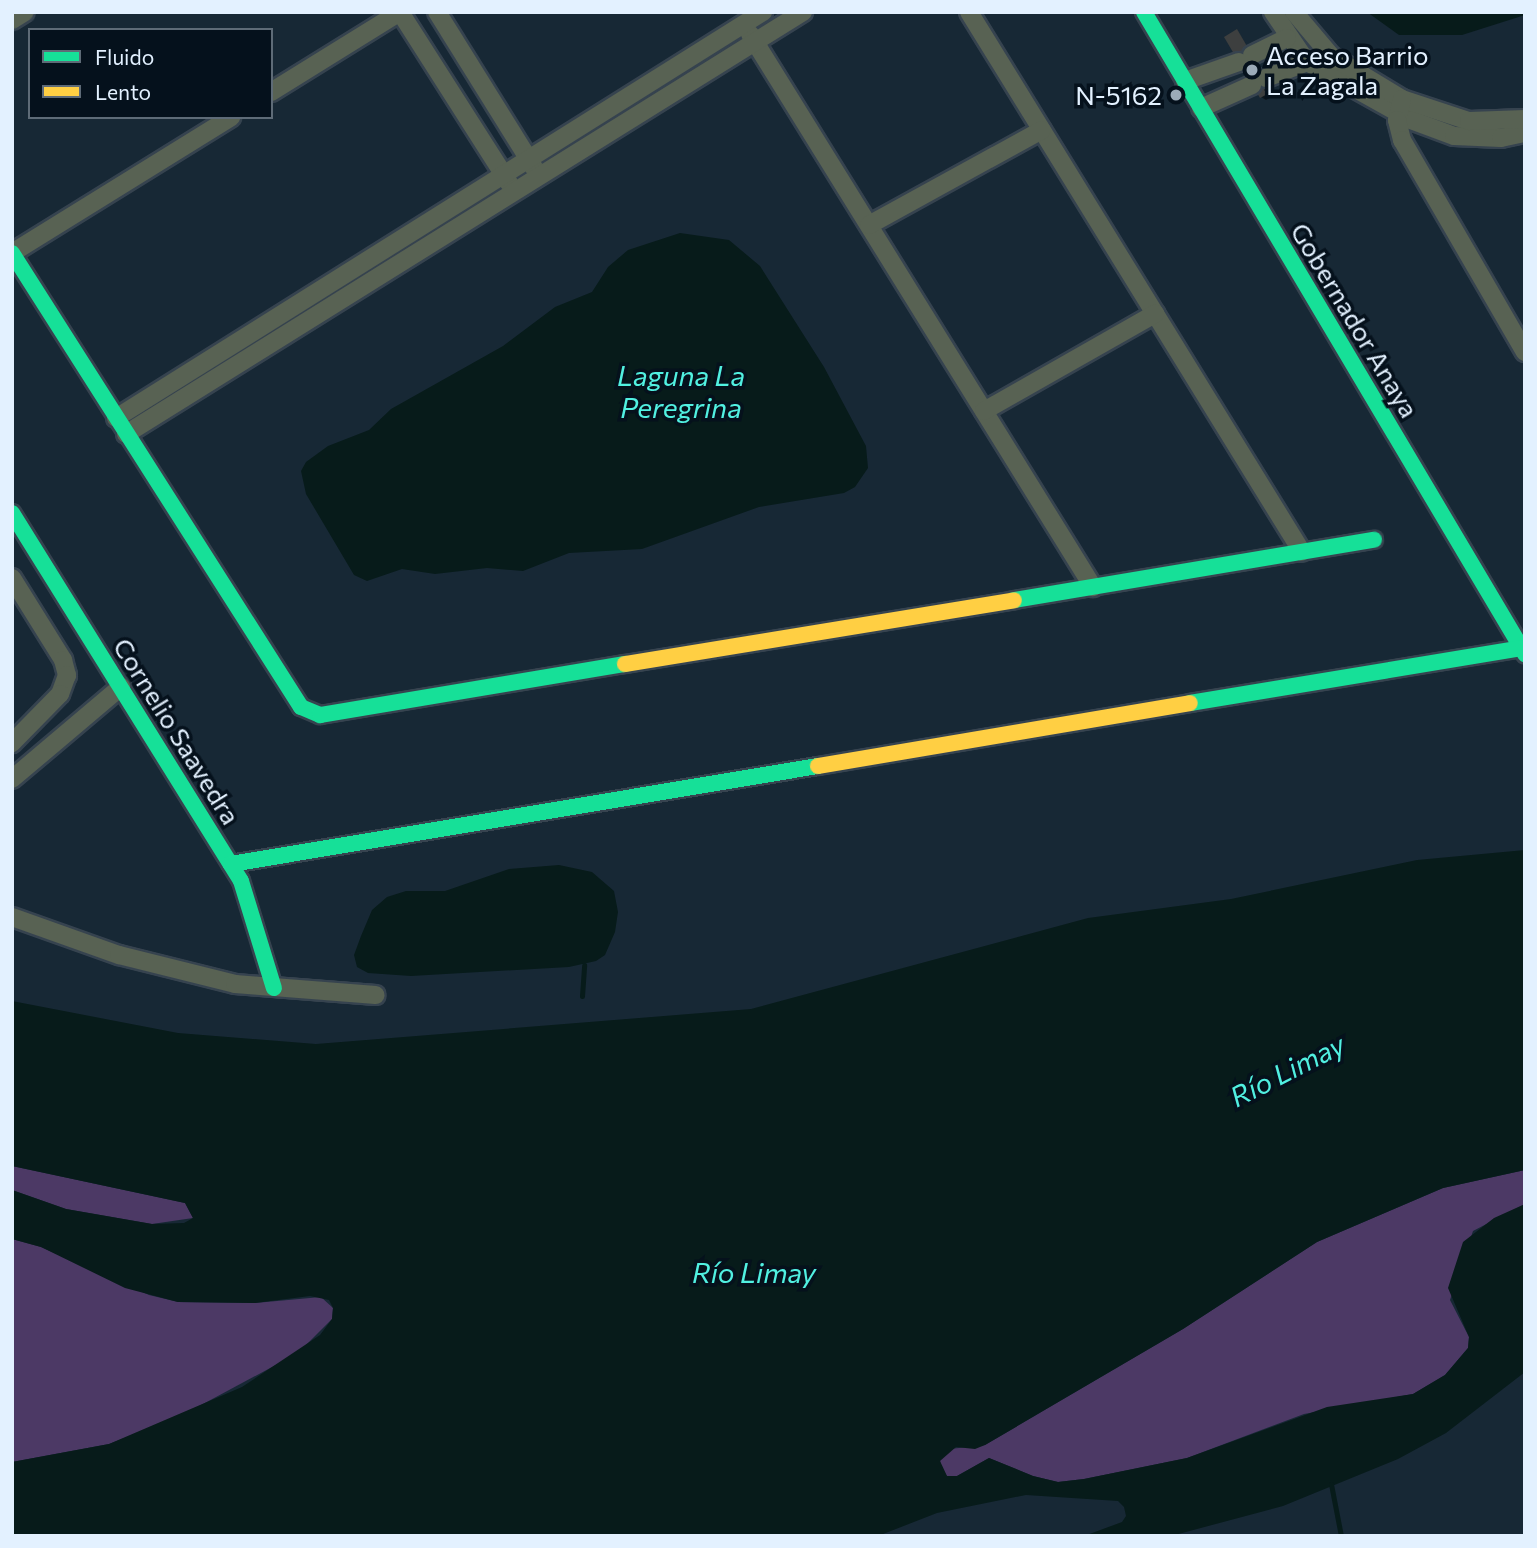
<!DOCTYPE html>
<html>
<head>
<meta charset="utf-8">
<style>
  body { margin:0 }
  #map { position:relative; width:1537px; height:1548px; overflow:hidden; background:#172835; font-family:Commissioner,sans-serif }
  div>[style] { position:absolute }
  .green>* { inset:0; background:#4c3965 }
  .water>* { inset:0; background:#071b1a }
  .shadow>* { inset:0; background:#0007 }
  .stream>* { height:5px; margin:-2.5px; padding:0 2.5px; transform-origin:2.5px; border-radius:2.5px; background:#071b1a }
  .building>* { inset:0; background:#3d3f3f }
  .roads { filter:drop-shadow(2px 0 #36434f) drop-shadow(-2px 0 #36434f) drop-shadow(0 2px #36434f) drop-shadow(0 -2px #36434f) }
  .street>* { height:18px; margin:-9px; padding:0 9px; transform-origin:9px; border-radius:9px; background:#586253 }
  .fast>* { height:16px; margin:-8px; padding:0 8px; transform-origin:8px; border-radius:8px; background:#16e098 }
  .slow>* { height:16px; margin:-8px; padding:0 8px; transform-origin:8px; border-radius:8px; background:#ffcf43 }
  .dots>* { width:19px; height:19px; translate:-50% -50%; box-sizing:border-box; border:4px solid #05111c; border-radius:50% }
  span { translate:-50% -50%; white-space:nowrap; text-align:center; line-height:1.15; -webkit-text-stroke:7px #05111c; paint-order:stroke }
  .poi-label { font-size:26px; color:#e3f1ff }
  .left { translate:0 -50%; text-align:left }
  .right { translate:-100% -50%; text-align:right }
  .street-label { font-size:26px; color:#e3f1ff }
  .water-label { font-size:28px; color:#51f0e1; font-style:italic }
  .frame { position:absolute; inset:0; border:14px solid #e3f1ff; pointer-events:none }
  .legend { position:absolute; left:28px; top:28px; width:245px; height:91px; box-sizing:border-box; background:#05111c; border:2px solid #5e6b77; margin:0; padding:9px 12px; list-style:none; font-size:21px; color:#e3f1ff }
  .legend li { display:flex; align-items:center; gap:14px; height:35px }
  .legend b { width:35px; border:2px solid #5e6b77 }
</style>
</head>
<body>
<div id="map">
  <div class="green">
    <div style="clip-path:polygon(12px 1166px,185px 1203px,193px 1218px,152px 1224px,66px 1209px,12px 1190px)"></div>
    <div style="clip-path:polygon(1525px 1170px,1525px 1204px,1473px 1231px,1450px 1300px,1469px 1337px,1468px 1348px,1445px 1375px,1413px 1394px,1304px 1414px,1187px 1458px,1084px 1479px,1058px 1482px,1033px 1476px,989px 1458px,957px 1476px,947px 1476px,941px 1469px,940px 1460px,950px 1449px,985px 1445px,1183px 1329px,1317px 1242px,1443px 1188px)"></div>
    <div style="clip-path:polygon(12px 1239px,41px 1247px,149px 1295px,178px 1302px,255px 1303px,321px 1297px,333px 1308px,332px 1319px,298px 1353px,177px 1418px,109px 1444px,12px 1462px)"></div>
  </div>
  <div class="water">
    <div style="clip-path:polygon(1367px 12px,1525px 12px,1525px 15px,1462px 35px,1399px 35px)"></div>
    <div style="clip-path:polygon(680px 233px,729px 240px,760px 266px,824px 367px,866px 446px,868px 468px,855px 487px,844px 493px,759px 507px,642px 549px,569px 553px,523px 571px,487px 568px,435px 574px,402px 569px,367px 581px,354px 575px,306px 494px,301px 471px,306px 462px,328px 446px,369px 430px,391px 409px,503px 346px,555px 307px,592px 292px,608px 267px,628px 250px)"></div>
    <div style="clip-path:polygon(1525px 850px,1525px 1170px,1443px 1188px,1317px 1242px,1183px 1329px,985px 1445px,975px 1449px,956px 1447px,940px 1461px,947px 1476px,957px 1476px,989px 1458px,1033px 1476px,1058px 1482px,1084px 1479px,1187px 1458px,1327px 1407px,1413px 1394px,1445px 1375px,1468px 1348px,1469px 1337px,1448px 1288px,1463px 1242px,1494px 1218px,1525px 1204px,1525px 1372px,1446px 1433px,1398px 1459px,1283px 1506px,1171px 1536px,1084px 1536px,1122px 1522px,1126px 1516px,1124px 1507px,1118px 1501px,1026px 1495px,937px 1513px,878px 1536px,12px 1536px,12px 1462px,109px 1444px,242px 1387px,320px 1335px,332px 1319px,333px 1308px,329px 1300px,310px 1296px,255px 1303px,178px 1302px,125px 1288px,41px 1247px,12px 1239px,12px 1190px,66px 1209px,152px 1224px,184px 1223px,193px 1218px,185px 1203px,12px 1166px,12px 1001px,178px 1033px,316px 1044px,751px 1009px,1088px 918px,1231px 899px,1417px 860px)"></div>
    <div style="clip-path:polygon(559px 865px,592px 872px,614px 891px,618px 912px,615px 932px,605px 955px,596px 961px,569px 967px,411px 976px,368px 973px,357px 967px,354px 955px,361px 936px,372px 910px,387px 897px,406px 891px,445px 891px,509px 869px)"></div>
  </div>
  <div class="shadow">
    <div style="clip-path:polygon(1237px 31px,1277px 94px,1266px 100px,1261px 97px)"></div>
  </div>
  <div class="stream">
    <div style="left:582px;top:996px;width:31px;rotate:-86deg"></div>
    <div style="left:1331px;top:1484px;width:53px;rotate:79.1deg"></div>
  </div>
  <div class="building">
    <div style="clip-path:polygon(1237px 29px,1273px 91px,1260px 98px,1224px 37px)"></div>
  </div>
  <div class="roads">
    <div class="street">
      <div style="left:437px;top:12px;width:184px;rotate:58.1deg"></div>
      <div style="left:969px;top:12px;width:634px;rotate:58.34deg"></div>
      <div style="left:1273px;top:12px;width:60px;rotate:55.8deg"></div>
      <div style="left:1307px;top:62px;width:119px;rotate:29.1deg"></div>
      <div style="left:1411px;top:120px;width:46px;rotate:20.4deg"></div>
      <div style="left:1454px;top:136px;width:47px;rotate:2.4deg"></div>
      <div style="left:1501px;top:138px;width:25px;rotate:-12deg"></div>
      <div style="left:1294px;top:12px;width:57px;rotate:49.9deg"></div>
      <div style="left:1331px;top:56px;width:83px;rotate:31.2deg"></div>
      <div style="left:1402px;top:99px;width:71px;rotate:18.2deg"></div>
      <div style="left:1469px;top:121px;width:56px;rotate:-2deg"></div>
      <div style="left:12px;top:20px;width:15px;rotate:-32deg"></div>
      <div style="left:750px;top:34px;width:651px;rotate:58.19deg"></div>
      <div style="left:1252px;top:55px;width:39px;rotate:-26deg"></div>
      <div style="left:1266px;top:78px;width:44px;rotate:-21.3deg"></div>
      <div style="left:1185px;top:81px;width:57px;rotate:-19.4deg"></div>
      <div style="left:271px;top:92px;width:152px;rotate:-31.8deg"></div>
      <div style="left:400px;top:12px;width:203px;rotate:57.5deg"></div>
      <div style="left:1402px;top:99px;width:22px;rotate:103deg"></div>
      <div style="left:1397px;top:120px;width:21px;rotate:76deg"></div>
      <div style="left:1402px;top:140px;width:245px;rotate:59.9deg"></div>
      <div style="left:1201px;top:108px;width:56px;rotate:-24.3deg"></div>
      <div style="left:869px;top:225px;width:197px;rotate:-28.8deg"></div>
      <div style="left:12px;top:253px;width:258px;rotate:-31.8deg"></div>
      <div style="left:984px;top:411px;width:197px;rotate:-29.6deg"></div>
      <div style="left:116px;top:418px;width:764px;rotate:-32.11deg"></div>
      <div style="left:126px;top:434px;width:798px;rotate:-31.94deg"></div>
      <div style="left:12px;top:578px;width:97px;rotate:58.1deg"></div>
      <div style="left:63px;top:660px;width:16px;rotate:75deg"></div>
      <div style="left:67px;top:675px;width:20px;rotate:110deg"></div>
      <div style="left:60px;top:694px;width:69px;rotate:134.4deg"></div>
      <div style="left:12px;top:779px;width:143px;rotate:-40.2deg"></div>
      <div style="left:12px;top:917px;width:114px;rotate:19.6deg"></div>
      <div style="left:119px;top:955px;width:120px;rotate:14deg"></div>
      <div style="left:235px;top:984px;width:141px;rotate:4.5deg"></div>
    </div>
    <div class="fast">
      <div style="left:1144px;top:12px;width:747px;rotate:59.31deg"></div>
      <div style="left:12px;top:253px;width:538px;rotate:57.52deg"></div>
      <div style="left:301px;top:707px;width:21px;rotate:23deg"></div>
      <div style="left:320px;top:715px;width:309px;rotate:-9.5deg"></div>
      <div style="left:12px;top:513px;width:433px;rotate:58.1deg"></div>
      <div style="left:241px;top:881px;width:112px;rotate:72.9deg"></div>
      <div style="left:1014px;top:600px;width:365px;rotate:-9.5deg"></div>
      <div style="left:1190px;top:703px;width:336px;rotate:-9.4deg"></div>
      <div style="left:231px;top:864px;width:595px;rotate:-9.48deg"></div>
    </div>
    <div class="slow">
      <div style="left:625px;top:664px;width:394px;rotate:-9.3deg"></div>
      <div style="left:818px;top:766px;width:377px;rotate:-9.6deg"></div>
    </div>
  </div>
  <div class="dots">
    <div style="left:1252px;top:70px;background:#9cabb8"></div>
    <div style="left:1176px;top:95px;background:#9cabb8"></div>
  </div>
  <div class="poi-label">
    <span class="left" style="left:1266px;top:70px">Acceso Barrio<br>La Zagala</span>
    <span class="right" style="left:1162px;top:95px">N-5162</span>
  </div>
  <div class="street-label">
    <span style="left:1355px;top:320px;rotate:59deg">Gobernador Anaya</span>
    <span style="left:177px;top:731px;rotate:58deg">Cornelio Saavedra</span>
  </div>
  <div class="water-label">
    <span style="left:681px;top:391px">Laguna La<br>Peregrina</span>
    <span style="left:1287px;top:1070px;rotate:-27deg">Río Limay</span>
    <span style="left:754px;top:1272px">Río Limay</span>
  </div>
  <div class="frame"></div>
  <ul class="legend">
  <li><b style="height:9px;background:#16e098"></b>Fluido</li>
  <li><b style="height:9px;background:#ffcf43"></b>Lento</li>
  </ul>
</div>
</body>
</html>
